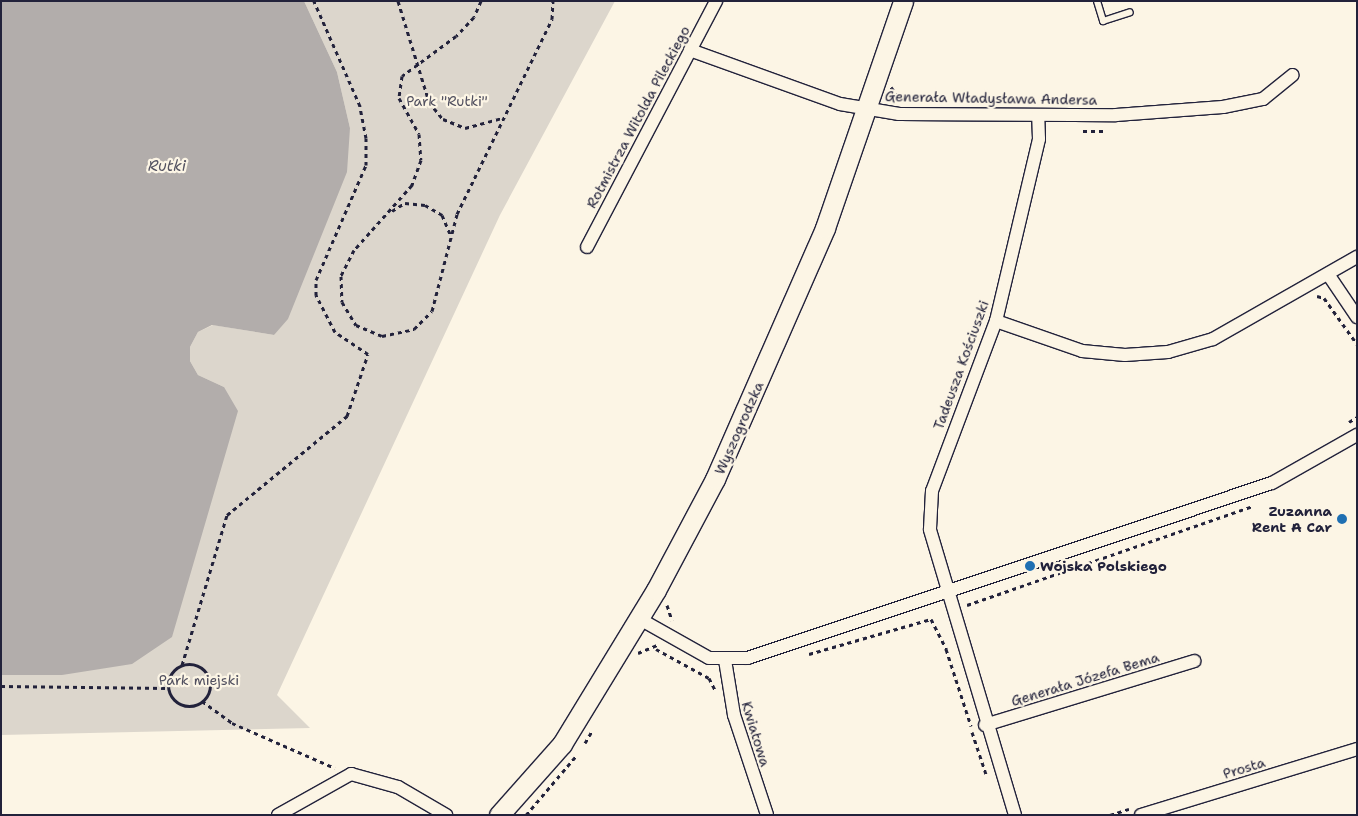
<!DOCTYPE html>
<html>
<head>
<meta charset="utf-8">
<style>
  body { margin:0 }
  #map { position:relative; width:1358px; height:816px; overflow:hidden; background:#fcf5e5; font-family:"Shantell Sans",sans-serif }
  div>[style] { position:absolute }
  .green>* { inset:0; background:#dcd6cc }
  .water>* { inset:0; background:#b2adab }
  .path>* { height:3px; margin-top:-1.5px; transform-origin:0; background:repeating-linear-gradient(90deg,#22223b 0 4px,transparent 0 8px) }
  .path>.ring { margin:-1.5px; padding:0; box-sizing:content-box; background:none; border:3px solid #22223b; border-radius:50% }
  .roads { filter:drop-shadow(1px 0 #22223b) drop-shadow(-1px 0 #22223b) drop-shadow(0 1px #22223b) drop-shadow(0 -1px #22223b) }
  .lane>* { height:6px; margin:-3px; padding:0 3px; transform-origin:3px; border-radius:3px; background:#fcf5e5 }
  .street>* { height:12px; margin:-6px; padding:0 6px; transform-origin:6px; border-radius:6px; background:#fcf5e5 }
  .secondary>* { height:19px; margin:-9.5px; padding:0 9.5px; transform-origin:9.5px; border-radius:9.5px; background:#fcf5e5 }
  .dots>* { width:14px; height:14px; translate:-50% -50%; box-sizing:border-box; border:2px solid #fcf5e5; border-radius:50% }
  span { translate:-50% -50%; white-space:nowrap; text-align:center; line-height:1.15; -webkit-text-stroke:4.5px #fcf5e5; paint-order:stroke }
  .street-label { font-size:14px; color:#22223b }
  .park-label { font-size:14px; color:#504f5f }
  .poi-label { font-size:14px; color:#22223b; font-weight:700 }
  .right { translate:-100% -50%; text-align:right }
  .left { translate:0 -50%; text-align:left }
  .water-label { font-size:15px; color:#545362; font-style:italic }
  .frame { position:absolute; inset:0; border:2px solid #22223b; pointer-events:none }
</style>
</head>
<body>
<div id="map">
  <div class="green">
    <div style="clip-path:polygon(304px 1px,615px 1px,500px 215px,277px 695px,310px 728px,1px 735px,1px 675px,62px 675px,224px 387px,198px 375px,190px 361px,190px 347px,198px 332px,213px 325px,274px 335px,350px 128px,337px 72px)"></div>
  </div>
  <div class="water">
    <div style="clip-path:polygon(1px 1px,304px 1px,337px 72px,350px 128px,347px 172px,288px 319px,274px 335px,212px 325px,198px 332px,190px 347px,190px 361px,198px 375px,224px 387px,238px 411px,172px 637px,132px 664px,62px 675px,1px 675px)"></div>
  </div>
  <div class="path">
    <div style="left:398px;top:1px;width:106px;rotate:72.9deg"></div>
    <div style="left:429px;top:102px;width:22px;rotate:51deg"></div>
    <div style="left:443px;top:119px;width:24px;rotate:22deg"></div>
    <div style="left:465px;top:128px;width:39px;rotate:-15deg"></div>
    <div style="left:481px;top:1px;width:17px;rotate:114deg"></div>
    <div style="left:474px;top:17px;width:26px;rotate:133deg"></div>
    <div style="left:456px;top:36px;width:67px;rotate:143.5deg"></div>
    <div style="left:402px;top:76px;width:22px;rotate:98deg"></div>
    <div style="left:399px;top:98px;width:41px;rotate:60.9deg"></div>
    <div style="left:419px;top:134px;width:26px;rotate:86deg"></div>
    <div style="left:421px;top:160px;width:27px;rotate:110deg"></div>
    <div style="left:412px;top:185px;width:87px;rotate:131.7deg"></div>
    <div style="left:354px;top:250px;width:29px;rotate:117deg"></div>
    <div style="left:341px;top:276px;width:26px;rotate:88deg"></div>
    <div style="left:342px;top:302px;width:27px;rotate:59deg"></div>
    <div style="left:356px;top:325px;width:28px;rotate:23deg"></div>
    <div style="left:382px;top:336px;width:33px;rotate:-12deg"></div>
    <div style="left:414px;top:329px;width:25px;rotate:-45deg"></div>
    <div style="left:432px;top:311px;width:100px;rotate:-75.5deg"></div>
    <div style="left:457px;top:214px;width:217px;rotate:-64deg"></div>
    <div style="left:552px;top:19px;width:18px;rotate:-87deg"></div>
    <div style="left:891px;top:87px;width:17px;rotate:54deg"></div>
    <div style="left:1083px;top:131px;width:21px"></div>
    <div style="left:392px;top:211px;width:15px;rotate:-32deg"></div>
    <div style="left:405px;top:203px;width:20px;rotate:6deg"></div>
    <div style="left:425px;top:205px;width:20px;rotate:30deg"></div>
    <div style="left:442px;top:215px;width:23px;rotate:67deg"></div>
    <div style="left:1317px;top:296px;width:7px;rotate:16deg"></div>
    <div style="left:1324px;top:298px;width:57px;rotate:54.3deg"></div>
    <div style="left:1349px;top:422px;width:9px;rotate:-32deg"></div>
    <div style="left:667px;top:605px;width:16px;rotate:72deg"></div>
    <div style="left:967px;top:605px;width:303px;rotate:-19.1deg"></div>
    <div style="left:656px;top:649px;width:60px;rotate:28.7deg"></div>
    <div style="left:709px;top:678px;width:13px;rotate:63deg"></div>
    <div style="left:638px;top:653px;width:23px;rotate:-23deg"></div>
    <div style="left:809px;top:654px;width:127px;rotate:-16deg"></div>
    <div style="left:931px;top:619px;width:34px;rotate:63deg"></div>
    <div style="left:946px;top:649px;width:81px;rotate:72deg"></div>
    <div class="ring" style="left:168px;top:664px;width:39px;height:39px"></div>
    <div style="left:182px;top:665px;width:157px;rotate:-73.3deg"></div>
    <div style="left:227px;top:515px;width:156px;rotate:-39.5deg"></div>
    <div style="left:347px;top:416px;width:65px;rotate:-71.3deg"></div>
    <div style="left:368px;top:354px;width:40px;rotate:-146deg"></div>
    <div style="left:335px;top:332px;width:42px;rotate:-117.2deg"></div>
    <div style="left:316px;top:295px;width:15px;rotate:-90deg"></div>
    <div style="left:316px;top:280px;width:125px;rotate:-66.5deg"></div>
    <div style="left:366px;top:165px;width:27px;rotate:-90deg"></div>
    <div style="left:366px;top:138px;width:33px;rotate:-101deg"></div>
    <div style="left:360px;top:106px;width:115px;rotate:-113.7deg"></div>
    <div style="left:1px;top:686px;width:167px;rotate:0.7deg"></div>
    <div style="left:202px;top:701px;width:37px;rotate:36deg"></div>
    <div style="left:232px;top:723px;width:112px;rotate:23.6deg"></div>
    <div style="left:972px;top:732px;width:44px;rotate:71.6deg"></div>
    <div style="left:585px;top:743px;width:14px;rotate:-60deg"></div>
    <div style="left:526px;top:815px;width:77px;rotate:-49.7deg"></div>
    <div style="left:1110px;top:815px;width:20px;rotate:-18deg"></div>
  </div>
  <div class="roads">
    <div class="lane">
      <div style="left:1097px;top:1px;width:21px;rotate:73deg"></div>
      <div style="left:1103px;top:21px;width:28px;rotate:-18deg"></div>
    </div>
    <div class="street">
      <div style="left:690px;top:50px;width:159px;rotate:19.8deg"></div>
      <div style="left:840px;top:104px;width:60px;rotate:9.6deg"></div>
      <div style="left:899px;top:114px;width:217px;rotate:0.3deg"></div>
      <div style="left:1116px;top:115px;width:107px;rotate:-4.3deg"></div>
      <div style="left:1223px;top:107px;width:41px;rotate:-11.3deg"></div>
      <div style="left:1263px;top:99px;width:38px;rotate:-39deg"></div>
      <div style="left:587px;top:247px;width:278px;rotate:-62.3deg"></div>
      <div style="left:1328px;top:274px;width:52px;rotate:56deg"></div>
      <div style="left:996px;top:321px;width:91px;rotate:19.2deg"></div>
      <div style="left:1082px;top:351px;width:43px;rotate:5.3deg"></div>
      <div style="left:1125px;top:355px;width:43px;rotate:-4deg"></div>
      <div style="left:1168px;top:352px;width:47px;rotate:-16.1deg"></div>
      <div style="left:1213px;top:339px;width:166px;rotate:-29.7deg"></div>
      <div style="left:638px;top:618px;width:81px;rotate:29.4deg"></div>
      <div style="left:709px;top:658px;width:39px"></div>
      <div style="left:748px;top:658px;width:552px;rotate:-18.47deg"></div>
      <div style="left:1272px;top:483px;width:98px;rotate:-29.5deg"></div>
      <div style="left:725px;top:660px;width:56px;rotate:80.7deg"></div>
      <div style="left:734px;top:715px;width:105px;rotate:71.7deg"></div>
      <div style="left:985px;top:725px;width:219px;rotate:-17deg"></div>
      <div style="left:278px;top:815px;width:84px;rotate:-29.3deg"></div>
      <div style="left:351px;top:774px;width:49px;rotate:15.5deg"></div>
      <div style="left:398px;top:787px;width:56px;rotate:30.3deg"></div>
      <div style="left:1015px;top:815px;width:298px;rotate:-106.6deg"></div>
      <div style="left:930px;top:529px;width:38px;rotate:-87deg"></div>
      <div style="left:932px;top:491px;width:182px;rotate:-69.4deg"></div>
      <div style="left:996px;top:321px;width:187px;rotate:-76.7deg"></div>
      <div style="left:1039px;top:139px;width:24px;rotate:-92deg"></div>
      <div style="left:1141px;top:815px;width:226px;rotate:-17deg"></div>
    </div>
    <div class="secondary">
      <div style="left:499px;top:815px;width:95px;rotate:-48.4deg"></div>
      <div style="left:562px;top:744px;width:180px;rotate:-58.6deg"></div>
      <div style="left:656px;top:590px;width:126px;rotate:-62deg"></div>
      <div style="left:715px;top:479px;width:274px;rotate:-66.3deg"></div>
      <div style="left:825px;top:228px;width:240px;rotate:-71deg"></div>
    </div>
  </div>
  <div class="dots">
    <div style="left:1342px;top:519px;background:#1f6fb2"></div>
    <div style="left:1030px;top:566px;background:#1f6fb2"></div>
  </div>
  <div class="street-label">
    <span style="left:991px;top:98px;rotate:1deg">Generała Władysława Andersa</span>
    <span style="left:638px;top:117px;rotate:-62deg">Rotmistrza Witolda Pileckiego</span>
    <span style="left:961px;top:365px;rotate:-70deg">Tadeusza Kościuszki</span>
    <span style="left:739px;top:428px;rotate:-66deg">Wyszogrodzka</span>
    <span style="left:1085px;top:679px;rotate:-17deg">Generała Józefa Bema</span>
    <span style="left:756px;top:734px;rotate:73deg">Kwiatowa</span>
    <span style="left:1244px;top:768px;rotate:-17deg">Prosta</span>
  </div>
  <div class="park-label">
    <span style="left:447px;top:101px">Park "Rutki"</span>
    <span style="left:199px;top:680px">Park miejski</span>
  </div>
  <div class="poi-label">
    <span class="right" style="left:1332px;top:519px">Zuzanna<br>Rent A Car</span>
    <span class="left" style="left:1040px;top:566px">Wojska Polskiego</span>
  </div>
  <div class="water-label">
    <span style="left:167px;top:167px">Rutki</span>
  </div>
  <div class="frame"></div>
</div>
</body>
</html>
